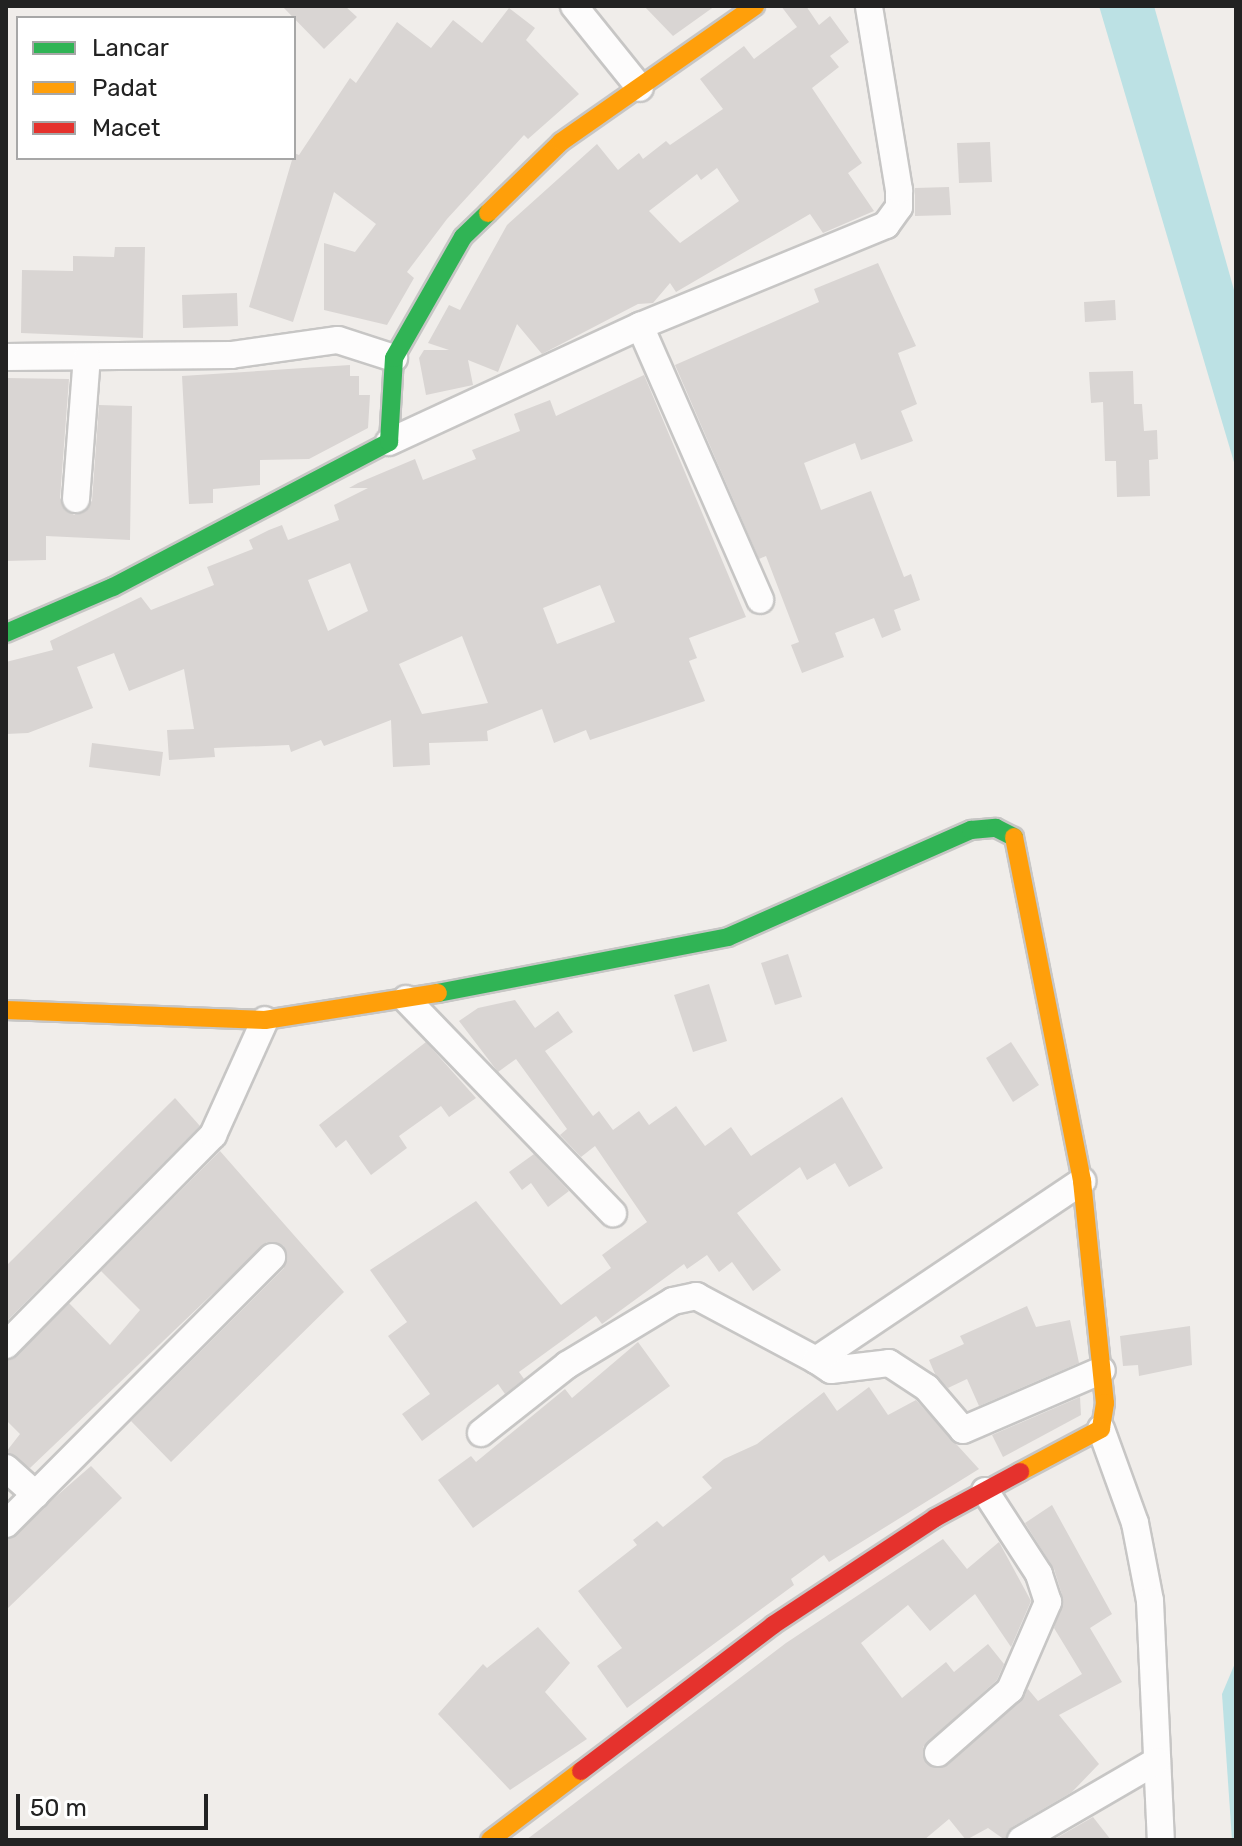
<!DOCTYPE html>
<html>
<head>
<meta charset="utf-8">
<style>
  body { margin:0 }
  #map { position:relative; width:1242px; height:1846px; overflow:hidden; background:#f0edea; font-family:Rubik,sans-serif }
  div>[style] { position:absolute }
  .water>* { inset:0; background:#bce1e4 }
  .building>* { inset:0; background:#d9d5d3 }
  .roads { filter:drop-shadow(2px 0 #c7c6c5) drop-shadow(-2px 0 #c7c6c5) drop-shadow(0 2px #c7c6c5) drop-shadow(0 -2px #c7c6c5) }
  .street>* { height:26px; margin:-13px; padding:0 13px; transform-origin:13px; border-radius:13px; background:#fdfcfc }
  .fast>* { height:18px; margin:-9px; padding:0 9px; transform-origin:9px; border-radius:9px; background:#30b455 }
  .slow>* { height:18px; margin:-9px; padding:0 9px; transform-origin:9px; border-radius:9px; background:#ff9f0a }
  .jam>* { height:18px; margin:-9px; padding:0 9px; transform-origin:9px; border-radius:9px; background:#e5322d }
  span { translate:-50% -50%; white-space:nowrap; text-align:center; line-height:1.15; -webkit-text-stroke:6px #fff; paint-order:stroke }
  .frame { position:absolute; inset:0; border:8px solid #222; pointer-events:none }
  .legend { position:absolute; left:16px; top:16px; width:280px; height:144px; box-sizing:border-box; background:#fff; border:2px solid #a7a7a7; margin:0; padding:10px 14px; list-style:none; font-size:24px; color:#222 }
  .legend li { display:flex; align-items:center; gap:16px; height:40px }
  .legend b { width:40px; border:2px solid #a7a7a7 }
  .scale { position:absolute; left:16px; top:1794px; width:192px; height:36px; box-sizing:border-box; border:4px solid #222; border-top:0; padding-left:10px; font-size:24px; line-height:28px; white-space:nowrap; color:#222; -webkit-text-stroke:6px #fff; paint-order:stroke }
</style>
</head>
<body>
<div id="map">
  <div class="water">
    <div style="clip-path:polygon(1099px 6px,1154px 6px,1236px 297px,1236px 469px)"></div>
    <div style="clip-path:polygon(1236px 1661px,1236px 1840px,1232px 1840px,1222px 1694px)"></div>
  </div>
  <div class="building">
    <div style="clip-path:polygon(282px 6px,345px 6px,357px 17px,324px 49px)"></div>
    <div style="clip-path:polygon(644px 6px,715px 6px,673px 36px)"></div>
    <div style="clip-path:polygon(evenodd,781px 6px,806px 6px,819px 25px,830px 16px,849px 42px,830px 56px,839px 67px,812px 88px,862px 163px,848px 173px,874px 211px,823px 233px,810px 214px,676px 292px,670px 283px,653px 303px,638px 304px,542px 354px,517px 324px,498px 372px,468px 360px,473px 385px,426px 395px,419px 358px,424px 350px,449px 350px,428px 343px,449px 305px,460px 310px,507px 225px,597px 144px,618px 170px,639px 153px,643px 159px,666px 141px,670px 145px,723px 109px,700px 79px,744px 46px,754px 59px,797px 27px,781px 6px,717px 168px,739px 201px,680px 243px,649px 211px,697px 174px,701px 180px,717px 168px)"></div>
    <div style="clip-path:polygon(509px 8px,535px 28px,526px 40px,579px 94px,528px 139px,524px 135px,447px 219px,407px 272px,414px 278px,387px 325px,324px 310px,324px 243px,355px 252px,376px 224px,334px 192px,293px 322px,249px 307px,294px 153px,299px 155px,350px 78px,356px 83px,397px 22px,431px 48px,453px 20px,482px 43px)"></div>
    <div style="clip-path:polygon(990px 142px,992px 182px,959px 183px,957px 143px)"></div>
    <div style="clip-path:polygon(949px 187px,951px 215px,915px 216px,915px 188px)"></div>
    <div style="clip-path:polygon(115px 247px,145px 247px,143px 338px,21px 333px,22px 270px,73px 271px,73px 256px,114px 257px)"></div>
    <div style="clip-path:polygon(878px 263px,916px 346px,898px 353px,917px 404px,901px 411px,913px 441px,861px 460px,855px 443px,804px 463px,821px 510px,871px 491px,904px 577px,911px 574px,920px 600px,894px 610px,901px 630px,882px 638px,874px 618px,835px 633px,844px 657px,802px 673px,791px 645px,799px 642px,766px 556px,759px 559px,675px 365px,819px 302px,814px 289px)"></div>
    <div style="clip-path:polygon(237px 293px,238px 326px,183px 328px,182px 295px)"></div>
    <div style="clip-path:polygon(1115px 300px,1116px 320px,1085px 322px,1084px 302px)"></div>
    <div style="clip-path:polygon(350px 365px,350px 376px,359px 376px,359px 395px,370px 395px,368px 428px,309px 459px,260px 460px,260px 485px,213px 489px,213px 503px,189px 504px,182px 376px)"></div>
    <div style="clip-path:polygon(1133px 371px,1134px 404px,1142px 404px,1144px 431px,1157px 430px,1158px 459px,1149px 460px,1150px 496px,1117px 497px,1116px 461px,1105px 461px,1103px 402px,1091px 403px,1089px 372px)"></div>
    <div style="clip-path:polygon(evenodd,644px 375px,746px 617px,689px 638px,697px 658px,689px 661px,705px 701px,590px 740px,586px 730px,554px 743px,542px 709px,487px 731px,488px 741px,429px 743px,430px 765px,393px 767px,391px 720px,324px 746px,321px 740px,291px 752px,289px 745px,214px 748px,215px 757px,169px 760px,167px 730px,194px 729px,184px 669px,129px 691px,114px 653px,77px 667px,93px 708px,28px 733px,6px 734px,6px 662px,53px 650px,50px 641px,141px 597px,151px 610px,214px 585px,207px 567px,253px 549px,249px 540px,269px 530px,282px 525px,288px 540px,339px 520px,334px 505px,368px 488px,349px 488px,358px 483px,415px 459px,423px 480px,476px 459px,472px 450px,520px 431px,514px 414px,550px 400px,556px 416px,644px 375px,350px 563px,368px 611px,328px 631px,308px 580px,350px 563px,644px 375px,600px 585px,615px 622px,557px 644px,543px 608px,600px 585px,644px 375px,462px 636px,488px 703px,422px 714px,399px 664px,462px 636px)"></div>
    <div style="clip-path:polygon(6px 378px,69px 379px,60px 498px,74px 515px,92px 501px,99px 405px,132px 406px,130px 540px,46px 536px,46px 560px,6px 561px)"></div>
    <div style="clip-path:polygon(92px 743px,163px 752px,160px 776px,89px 767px)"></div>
    <div style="clip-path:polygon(788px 954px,802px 997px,775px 1005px,761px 963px)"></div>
    <div style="clip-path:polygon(709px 984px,727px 1041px,693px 1052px,674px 995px)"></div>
    <div style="clip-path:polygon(515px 1000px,535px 1028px,558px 1011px,573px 1032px,545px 1051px,593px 1116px,599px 1111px,613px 1130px,639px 1111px,649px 1125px,676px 1106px,705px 1146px,731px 1127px,751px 1156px,842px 1097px,883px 1168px,849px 1187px,835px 1163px,807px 1180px,800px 1167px,737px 1213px,781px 1270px,753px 1291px,732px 1262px,719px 1272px,707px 1255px,687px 1269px,684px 1264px,602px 1324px,596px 1316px,519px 1372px,524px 1379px,505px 1394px,498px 1384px,422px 1441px,402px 1414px,430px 1394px,388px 1336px,407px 1322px,370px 1270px,476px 1201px,561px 1305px,611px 1268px,602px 1255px,647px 1222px,595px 1146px,581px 1157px,560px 1135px,567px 1129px,516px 1059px,498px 1072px,459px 1021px,478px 1008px)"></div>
    <div style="clip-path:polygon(426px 1042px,476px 1098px,449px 1117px,441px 1106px,399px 1136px,407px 1148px,371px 1175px,346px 1140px,336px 1148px,319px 1125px)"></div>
    <div style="clip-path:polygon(1011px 1042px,1039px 1085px,1013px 1102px,986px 1058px)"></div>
    <div style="clip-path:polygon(175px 1098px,200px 1126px,6px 1322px,6px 1266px)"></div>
    <div style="clip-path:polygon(220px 1151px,344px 1292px,171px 1462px,131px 1421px,284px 1268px,284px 1246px,267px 1242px,30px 1468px,6px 1452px,20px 1434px,6px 1420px,6px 1361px,69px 1303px,110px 1345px,140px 1310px,101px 1271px)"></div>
    <div style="clip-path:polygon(534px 1154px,569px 1191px,548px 1207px,531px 1183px,522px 1190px,509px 1172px)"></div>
    <div style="clip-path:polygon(1027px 1306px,1036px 1327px,1070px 1320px,1079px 1363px,979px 1406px,967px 1379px,948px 1388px,935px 1374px,929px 1360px,964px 1344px,960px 1336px)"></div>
    <div style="clip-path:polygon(1190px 1326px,1192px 1365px,1139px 1376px,1138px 1365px,1123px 1366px,1120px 1336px)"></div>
    <div style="clip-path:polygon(638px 1342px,670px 1386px,473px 1528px,438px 1480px,471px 1456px,476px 1462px,565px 1389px,572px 1398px)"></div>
    <div style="clip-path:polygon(869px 1387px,888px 1415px,916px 1400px,979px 1469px,829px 1562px,824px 1555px,791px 1579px,794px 1585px,627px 1708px,597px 1666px,622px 1648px,578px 1591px,637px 1545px,633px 1540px,657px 1521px,663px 1527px,712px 1488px,702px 1477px,724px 1459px,757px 1444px,824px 1392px,837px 1411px)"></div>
    <div style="clip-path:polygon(1080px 1397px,1081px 1415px,1003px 1457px,992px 1435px)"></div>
    <div style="clip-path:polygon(91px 1466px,122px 1498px,6px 1610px,6px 1540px)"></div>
    <div style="clip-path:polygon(1052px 1505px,1112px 1614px,1090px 1628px,1122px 1682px,1059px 1715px,1099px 1764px,1072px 1792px,1012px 1827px,1005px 1840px,988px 1828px,966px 1840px,949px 1819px,924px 1840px,526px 1840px,786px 1643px,943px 1539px,967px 1569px,999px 1542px,1031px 1601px,1011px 1647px,975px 1594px,930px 1631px,908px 1605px,861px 1643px,902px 1698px,946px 1662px,954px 1672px,988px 1644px,1004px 1664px,997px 1680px,923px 1747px,927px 1764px,948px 1765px,1028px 1689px,1038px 1701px,1082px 1674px,1054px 1628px,1063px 1598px,1054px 1569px,1025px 1523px)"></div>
    <div style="clip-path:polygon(538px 1627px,570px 1663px,545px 1692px,587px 1739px,510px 1790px,438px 1714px,483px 1664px,487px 1668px)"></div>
    <div style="clip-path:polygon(1093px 1817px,1111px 1840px,1053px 1840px)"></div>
  </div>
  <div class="roads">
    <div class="street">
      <div style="left:574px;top:6px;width:105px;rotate:51.2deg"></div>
      <div style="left:640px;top:326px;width:299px;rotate:66.3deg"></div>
      <div style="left:6px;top:357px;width:225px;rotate:-0.5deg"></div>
      <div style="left:231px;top:355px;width:108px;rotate:-8deg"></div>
      <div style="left:338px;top:340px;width:59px;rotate:17.8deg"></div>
      <div style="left:389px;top:442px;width:277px;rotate:-24.8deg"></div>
      <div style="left:640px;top:326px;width:266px;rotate:-22.3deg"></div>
      <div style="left:886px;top:225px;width:22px;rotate:-54deg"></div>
      <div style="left:899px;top:207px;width:17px;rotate:-90deg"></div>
      <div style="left:899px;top:190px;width:186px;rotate:-99.3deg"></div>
      <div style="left:76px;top:499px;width:142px;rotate:-85.6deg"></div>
      <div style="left:406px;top:999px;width:298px;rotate:46deg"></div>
      <div style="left:6px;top:1345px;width:295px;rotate:-45.4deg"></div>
      <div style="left:213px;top:1135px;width:126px;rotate:-65.7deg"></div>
      <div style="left:816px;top:1360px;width:18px;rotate:34deg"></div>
      <div style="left:831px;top:1370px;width:58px;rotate:-6.9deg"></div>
      <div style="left:889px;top:1363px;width:45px;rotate:33.3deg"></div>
      <div style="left:927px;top:1388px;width:55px;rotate:49.4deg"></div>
      <div style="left:963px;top:1430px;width:151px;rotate:-23.3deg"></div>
      <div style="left:1101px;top:1429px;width:100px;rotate:70.1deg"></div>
      <div style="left:1135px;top:1523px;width:79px;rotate:79.1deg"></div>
      <div style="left:1150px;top:1601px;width:239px;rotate:87.4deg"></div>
      <div style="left:481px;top:1433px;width:110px;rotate:-38.3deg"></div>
      <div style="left:567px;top:1365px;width:124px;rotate:-31.1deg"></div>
      <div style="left:673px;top:1301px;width:24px;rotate:-12deg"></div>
      <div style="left:696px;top:1296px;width:136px;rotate:28.1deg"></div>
      <div style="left:816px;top:1360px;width:321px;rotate:-33.9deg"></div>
      <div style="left:6px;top:1468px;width:40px;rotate:42deg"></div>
      <div style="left:6px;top:1524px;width:377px;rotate:-45.1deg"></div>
      <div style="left:938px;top:1753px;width:96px;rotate:-41.2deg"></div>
      <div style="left:1010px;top:1690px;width:96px;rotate:-66.6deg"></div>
      <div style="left:1048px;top:1602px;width:29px;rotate:-108deg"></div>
      <div style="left:1039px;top:1574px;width:99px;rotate:-123deg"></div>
      <div style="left:1021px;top:1840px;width:157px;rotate:-30.2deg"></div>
    </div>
    <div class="fast">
      <div style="left:6px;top:633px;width:116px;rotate:-23.3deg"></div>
      <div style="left:113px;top:587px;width:312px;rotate:-27.7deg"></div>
      <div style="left:389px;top:442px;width:84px;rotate:-86.6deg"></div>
      <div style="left:394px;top:358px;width:139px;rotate:-60.3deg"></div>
      <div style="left:463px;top:237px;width:35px;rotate:-44deg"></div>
      <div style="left:438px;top:993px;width:295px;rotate:-10.9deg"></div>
      <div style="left:728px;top:937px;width:266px;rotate:-23.8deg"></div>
      <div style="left:971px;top:830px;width:25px;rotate:-5deg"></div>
      <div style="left:996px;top:828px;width:20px;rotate:27deg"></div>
    </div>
    <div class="slow">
      <div style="left:488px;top:213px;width:102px;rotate:-44.2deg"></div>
      <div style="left:561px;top:142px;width:237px;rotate:-35deg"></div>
      <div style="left:1014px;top:837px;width:351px;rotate:78.8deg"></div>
      <div style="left:1082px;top:1181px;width:223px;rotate:84.1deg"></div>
      <div style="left:1105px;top:1403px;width:26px;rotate:99deg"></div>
      <div style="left:1101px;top:1429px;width:92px;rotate:152deg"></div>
      <div style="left:6px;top:1010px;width:259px;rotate:2.2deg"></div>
      <div style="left:265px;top:1020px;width:175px;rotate:-8.9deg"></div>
      <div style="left:490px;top:1840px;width:114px;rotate:-37.2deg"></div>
    </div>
    <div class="jam">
      <div style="left:581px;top:1771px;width:241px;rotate:-37.2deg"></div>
      <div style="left:773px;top:1625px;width:194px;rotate:-33.4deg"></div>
      <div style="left:935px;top:1518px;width:97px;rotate:-28.4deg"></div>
    </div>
  </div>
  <div class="frame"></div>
  <ul class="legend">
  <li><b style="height:10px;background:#30b455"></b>Lancar</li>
  <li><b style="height:10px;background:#ff9f0a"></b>Padat</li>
  <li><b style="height:10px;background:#e5322d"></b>Macet</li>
  </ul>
  <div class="scale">50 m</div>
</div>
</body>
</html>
